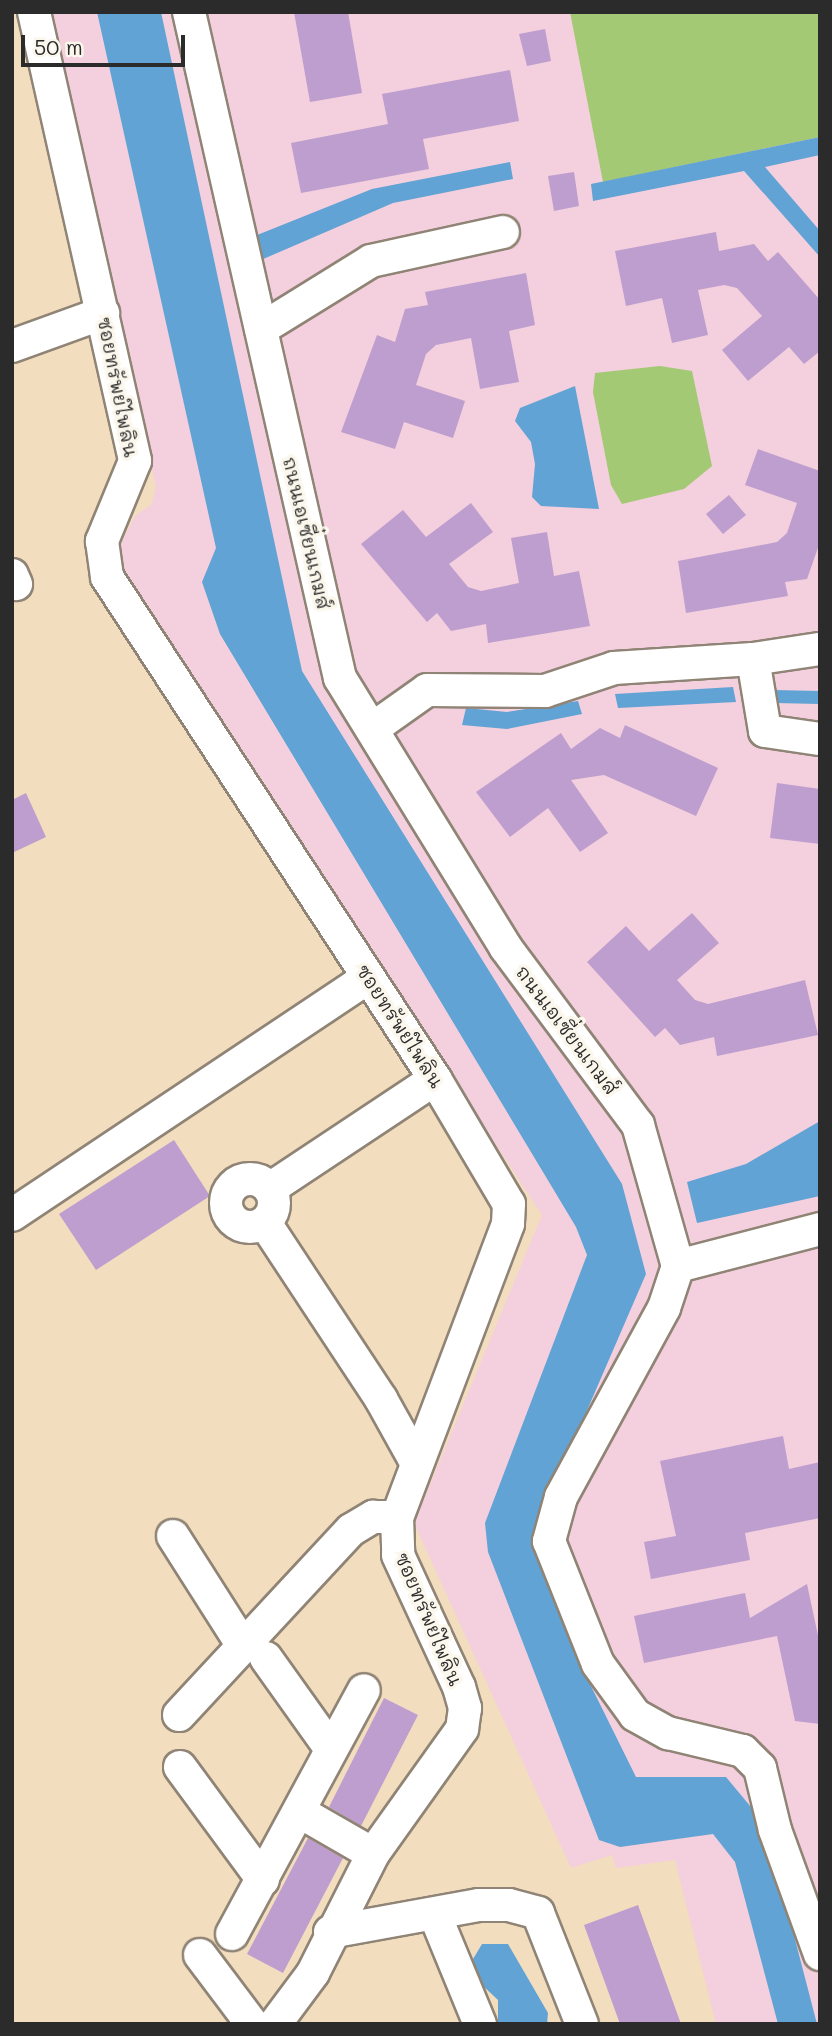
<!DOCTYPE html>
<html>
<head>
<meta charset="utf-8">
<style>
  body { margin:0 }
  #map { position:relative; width:832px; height:2036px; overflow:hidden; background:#f3ddbf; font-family:Mali,"Playpen Sans Thai",sans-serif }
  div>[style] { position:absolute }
  .built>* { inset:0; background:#f4cfdd }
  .green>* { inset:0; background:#a3c974 }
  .water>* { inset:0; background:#60a3d4 }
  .building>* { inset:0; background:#be9ece }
  .roads { filter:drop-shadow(2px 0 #8f8475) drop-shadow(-2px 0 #8f8475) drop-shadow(0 2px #8f8475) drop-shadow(0 -2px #8f8475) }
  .minor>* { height:32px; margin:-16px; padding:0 16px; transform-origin:16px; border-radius:16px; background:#fff }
  .minor>.ring { margin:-16px; padding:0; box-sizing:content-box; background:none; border:32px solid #fff; border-radius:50% }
  span { translate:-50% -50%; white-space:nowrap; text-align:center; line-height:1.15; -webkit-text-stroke:7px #fbf7ec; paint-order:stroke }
  .street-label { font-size:19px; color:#2b2b2b }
  .frame { position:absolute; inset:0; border:14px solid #2b2b2b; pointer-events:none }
  .scale { position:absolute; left:21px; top:35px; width:164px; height:32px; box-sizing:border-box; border:4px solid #2b2b2b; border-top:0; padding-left:9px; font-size:21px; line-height:24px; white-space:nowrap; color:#2b2b2b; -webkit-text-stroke:5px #fbf7ec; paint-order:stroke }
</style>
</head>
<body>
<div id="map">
  <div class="built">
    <div style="clip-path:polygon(51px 12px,820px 12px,820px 2024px,716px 2024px,675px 1860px,616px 1868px,612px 1855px,571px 1868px,414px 1523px,542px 1215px,128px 585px,120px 544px,136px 515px,151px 505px,156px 487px)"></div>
  </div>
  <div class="green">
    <div style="clip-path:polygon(570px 12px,820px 12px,820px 137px,603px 182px)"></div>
    <div style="clip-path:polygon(660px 366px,692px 371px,712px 466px,684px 489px,622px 504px,611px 485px,593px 392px,595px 373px)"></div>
  </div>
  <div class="water">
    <div style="clip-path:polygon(97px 12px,161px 12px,302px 671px,622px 1184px,646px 1274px,534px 1533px,588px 1680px,636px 1777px,726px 1777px,765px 1824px,817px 2024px,778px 2024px,735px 1862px,713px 1834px,620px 1847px,599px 1840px,488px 1552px,485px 1523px,587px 1255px,576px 1227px,220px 634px,202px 582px,216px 548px)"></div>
    <div style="clip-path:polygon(820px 137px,820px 155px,765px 167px,820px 231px,820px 257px,744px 171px,593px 201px,591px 184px)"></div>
    <div style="clip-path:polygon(510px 162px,513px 179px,393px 203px,254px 263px,247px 239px,372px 189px)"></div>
    <div style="clip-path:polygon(575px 386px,599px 509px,541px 506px,532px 497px,535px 464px,531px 442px,515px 421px,520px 408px)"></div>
    <div style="clip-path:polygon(733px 687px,736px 702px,618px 708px,615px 694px)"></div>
    <div style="clip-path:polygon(773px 690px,820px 691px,820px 704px,775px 703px)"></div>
    <div style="clip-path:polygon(578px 701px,582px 714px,507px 729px,462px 725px,466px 708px,507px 712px)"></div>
    <div style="clip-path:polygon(820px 1121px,820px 1196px,697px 1223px,687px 1182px,746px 1164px)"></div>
    <div style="clip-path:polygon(482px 1944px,508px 1944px,548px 2013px,547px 2024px,498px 2024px,498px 2000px,481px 1984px,473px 1959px)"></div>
  </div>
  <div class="building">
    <div style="clip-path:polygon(294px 12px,348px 12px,362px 93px,310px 102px)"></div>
    <div style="clip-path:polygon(545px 29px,551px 61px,527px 66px,519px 34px)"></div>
    <div style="clip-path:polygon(510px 70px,519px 121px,423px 139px,429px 169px,301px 193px,291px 143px,388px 124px,382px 94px)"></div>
    <div style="clip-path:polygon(574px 172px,579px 206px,554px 211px,548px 176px)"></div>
    <div style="clip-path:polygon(716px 232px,719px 251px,754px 244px,768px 261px,778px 252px,820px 300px,820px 351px,804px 364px,789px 347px,748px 381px,722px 350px,762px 316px,737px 288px,724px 285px,698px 290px,708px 335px,672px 343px,662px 298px,626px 306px,615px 251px)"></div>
    <div style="clip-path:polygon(526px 273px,535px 325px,509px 331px,519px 382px,480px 389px,471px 338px,436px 345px,426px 354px,416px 385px,465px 401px,453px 438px,404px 422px,395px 449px,341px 432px,377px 335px,395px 342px,405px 309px,428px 305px,425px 292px)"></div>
    <div style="clip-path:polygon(758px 449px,820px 471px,820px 542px,807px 579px,785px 582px,788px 596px,686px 613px,678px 561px,777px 542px,787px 533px,797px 503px,745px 485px)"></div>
    <div style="clip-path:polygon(729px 495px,746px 515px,723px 534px,706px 514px)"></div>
    <div style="clip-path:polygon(471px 503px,493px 532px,449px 564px,468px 587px,481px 591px,519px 583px,511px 538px,547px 532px,554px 576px,579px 571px,590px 626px,488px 643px,486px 624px,451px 631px,437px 613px,427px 622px,361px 544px,403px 510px,426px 537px)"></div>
    <div style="clip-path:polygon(625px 725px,718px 768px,696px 816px,604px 775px,571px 780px,608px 833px,580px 852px,548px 808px,510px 837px,476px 792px,561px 733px,571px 749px,600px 728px,620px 738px)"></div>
    <div style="clip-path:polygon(777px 783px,820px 789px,820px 844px,770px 838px)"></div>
    <div style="clip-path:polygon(26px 793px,46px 837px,12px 853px,12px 800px)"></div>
    <div style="clip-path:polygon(692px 913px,719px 943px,677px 980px,695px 1000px,708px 1004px,805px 980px,818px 1035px,717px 1056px,714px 1037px,680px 1045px,665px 1028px,655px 1037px,587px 962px,626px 926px,649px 951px)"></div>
    <div style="clip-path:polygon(174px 1140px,210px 1196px,96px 1270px,59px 1214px)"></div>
    <div style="clip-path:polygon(783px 1436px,789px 1469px,820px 1462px,820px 1518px,745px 1533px,750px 1560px,651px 1579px,644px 1542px,676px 1536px,660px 1461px)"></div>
    <div style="clip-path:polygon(807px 1584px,820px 1645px,820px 1724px,795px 1721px,777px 1636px,644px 1663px,634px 1616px,745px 1593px,750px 1618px)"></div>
    <div style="clip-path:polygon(384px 1698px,418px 1715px,361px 1826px,329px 1807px)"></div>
    <div style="clip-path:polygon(308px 1838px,343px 1858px,283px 1973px,247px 1954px)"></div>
    <div style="clip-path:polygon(638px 1905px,681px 2024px,620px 2024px,584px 1925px)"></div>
  </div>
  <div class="roads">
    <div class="minor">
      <div style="left:34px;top:12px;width:460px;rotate:77.3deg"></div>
      <div style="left:135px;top:461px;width:87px;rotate:112.4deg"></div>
      <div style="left:102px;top:541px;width:36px;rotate:82deg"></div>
      <div style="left:107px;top:577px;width:600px;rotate:56.84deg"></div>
      <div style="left:435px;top:1079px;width:145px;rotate:59.4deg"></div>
      <div style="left:509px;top:1204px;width:20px;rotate:93deg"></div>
      <div style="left:508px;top:1224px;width:313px;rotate:110.7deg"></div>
      <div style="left:397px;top:1517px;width:38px;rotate:88deg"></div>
      <div style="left:398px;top:1555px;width:145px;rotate:65.2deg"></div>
      <div style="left:459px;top:1687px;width:22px;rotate:74deg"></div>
      <div style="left:465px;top:1708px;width:21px;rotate:98deg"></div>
      <div style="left:462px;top:1729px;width:153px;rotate:125.5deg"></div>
      <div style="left:373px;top:1854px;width:133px;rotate:116.8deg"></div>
      <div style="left:313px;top:1973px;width:64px;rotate:126.7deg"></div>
      <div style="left:189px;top:12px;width:683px;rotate:77.23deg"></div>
      <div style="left:340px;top:678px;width:317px;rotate:58.4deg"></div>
      <div style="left:506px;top:948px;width:221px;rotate:53.3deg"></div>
      <div style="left:638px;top:1125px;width:147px;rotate:74.2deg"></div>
      <div style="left:678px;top:1266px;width:44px;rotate:108.4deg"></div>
      <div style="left:664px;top:1308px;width:215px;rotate:118.6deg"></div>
      <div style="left:561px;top:1497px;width:46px;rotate:105.3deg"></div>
      <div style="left:549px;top:1541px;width:132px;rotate:68.3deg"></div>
      <div style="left:598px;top:1664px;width:63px;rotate:54deg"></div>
      <div style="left:635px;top:1715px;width:38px;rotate:29deg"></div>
      <div style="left:668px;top:1733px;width:77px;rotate:13.5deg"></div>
      <div style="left:743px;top:1751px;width:24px;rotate:45deg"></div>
      <div style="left:760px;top:1768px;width:64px;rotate:76.4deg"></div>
      <div style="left:775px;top:1830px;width:132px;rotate:70.1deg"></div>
      <div style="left:261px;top:329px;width:129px;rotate:-31.7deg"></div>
      <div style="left:371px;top:261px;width:135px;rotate:-12.4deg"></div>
      <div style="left:12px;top:346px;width:97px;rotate:-19.9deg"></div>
      <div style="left:12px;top:575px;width:10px;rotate:66deg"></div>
      <div style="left:753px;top:659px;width:73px;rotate:80.5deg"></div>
      <div style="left:765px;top:731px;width:56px;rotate:8.3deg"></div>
      <div style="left:372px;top:729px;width:67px;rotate:-35.3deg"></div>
      <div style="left:427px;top:690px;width:118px;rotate:0.5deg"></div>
      <div style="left:545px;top:691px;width:73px;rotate:-18.4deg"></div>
      <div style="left:614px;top:668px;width:139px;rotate:-3.7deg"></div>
      <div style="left:753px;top:659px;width:68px;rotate:-8.5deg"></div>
      <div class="ring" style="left:226px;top:1179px;width:16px;height:16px"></div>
      <div style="left:271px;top:1188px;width:197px;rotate:-33.6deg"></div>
      <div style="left:12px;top:1215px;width:428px;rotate:-33.7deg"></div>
      <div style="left:265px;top:1223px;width:211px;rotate:56.6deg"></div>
      <div style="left:381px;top:1399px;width:72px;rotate:60.9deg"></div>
      <div style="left:678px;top:1266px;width:147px;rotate:-14.6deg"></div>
      <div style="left:173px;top:1536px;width:130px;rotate:57.5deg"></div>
      <div style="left:266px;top:1658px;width:112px;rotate:54.5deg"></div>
      <div style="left:179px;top:1715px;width:253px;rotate:-47.1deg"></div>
      <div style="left:351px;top:1530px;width:26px;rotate:-31deg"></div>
      <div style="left:373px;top:1517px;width:24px"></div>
      <div style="left:180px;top:1767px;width:140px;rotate:53.7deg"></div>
      <div style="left:300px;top:1812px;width:84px;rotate:29.9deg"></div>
      <div style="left:435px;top:1915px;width:118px;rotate:67.6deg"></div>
      <div style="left:330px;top:1932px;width:151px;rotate:-10.3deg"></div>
      <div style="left:479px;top:1905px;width:30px"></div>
      <div style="left:509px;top:1905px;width:30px;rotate:15deg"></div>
      <div style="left:538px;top:1913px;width:119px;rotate:68.4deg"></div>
      <div style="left:232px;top:1934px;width:277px;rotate:-61.6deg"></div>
      <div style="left:200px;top:1955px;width:86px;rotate:53deg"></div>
    </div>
  </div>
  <div class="street-label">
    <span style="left:118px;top:387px;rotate:79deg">ซอยทรัพย์ไพลิน</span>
    <span style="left:307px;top:533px;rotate:77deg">ถนนเอเซี่ยนเกมส์</span>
    <span style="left:400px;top:1026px;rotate:57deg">ซอยทรัพย์ไพลิน</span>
    <span style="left:567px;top:1030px;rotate:53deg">ถนนเอเซี่ยนเกมส์</span>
    <span style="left:429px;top:1619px;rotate:67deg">ซอยทรัพย์ไพลิน</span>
  </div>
  <div class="frame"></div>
  <div class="scale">50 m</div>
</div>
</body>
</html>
